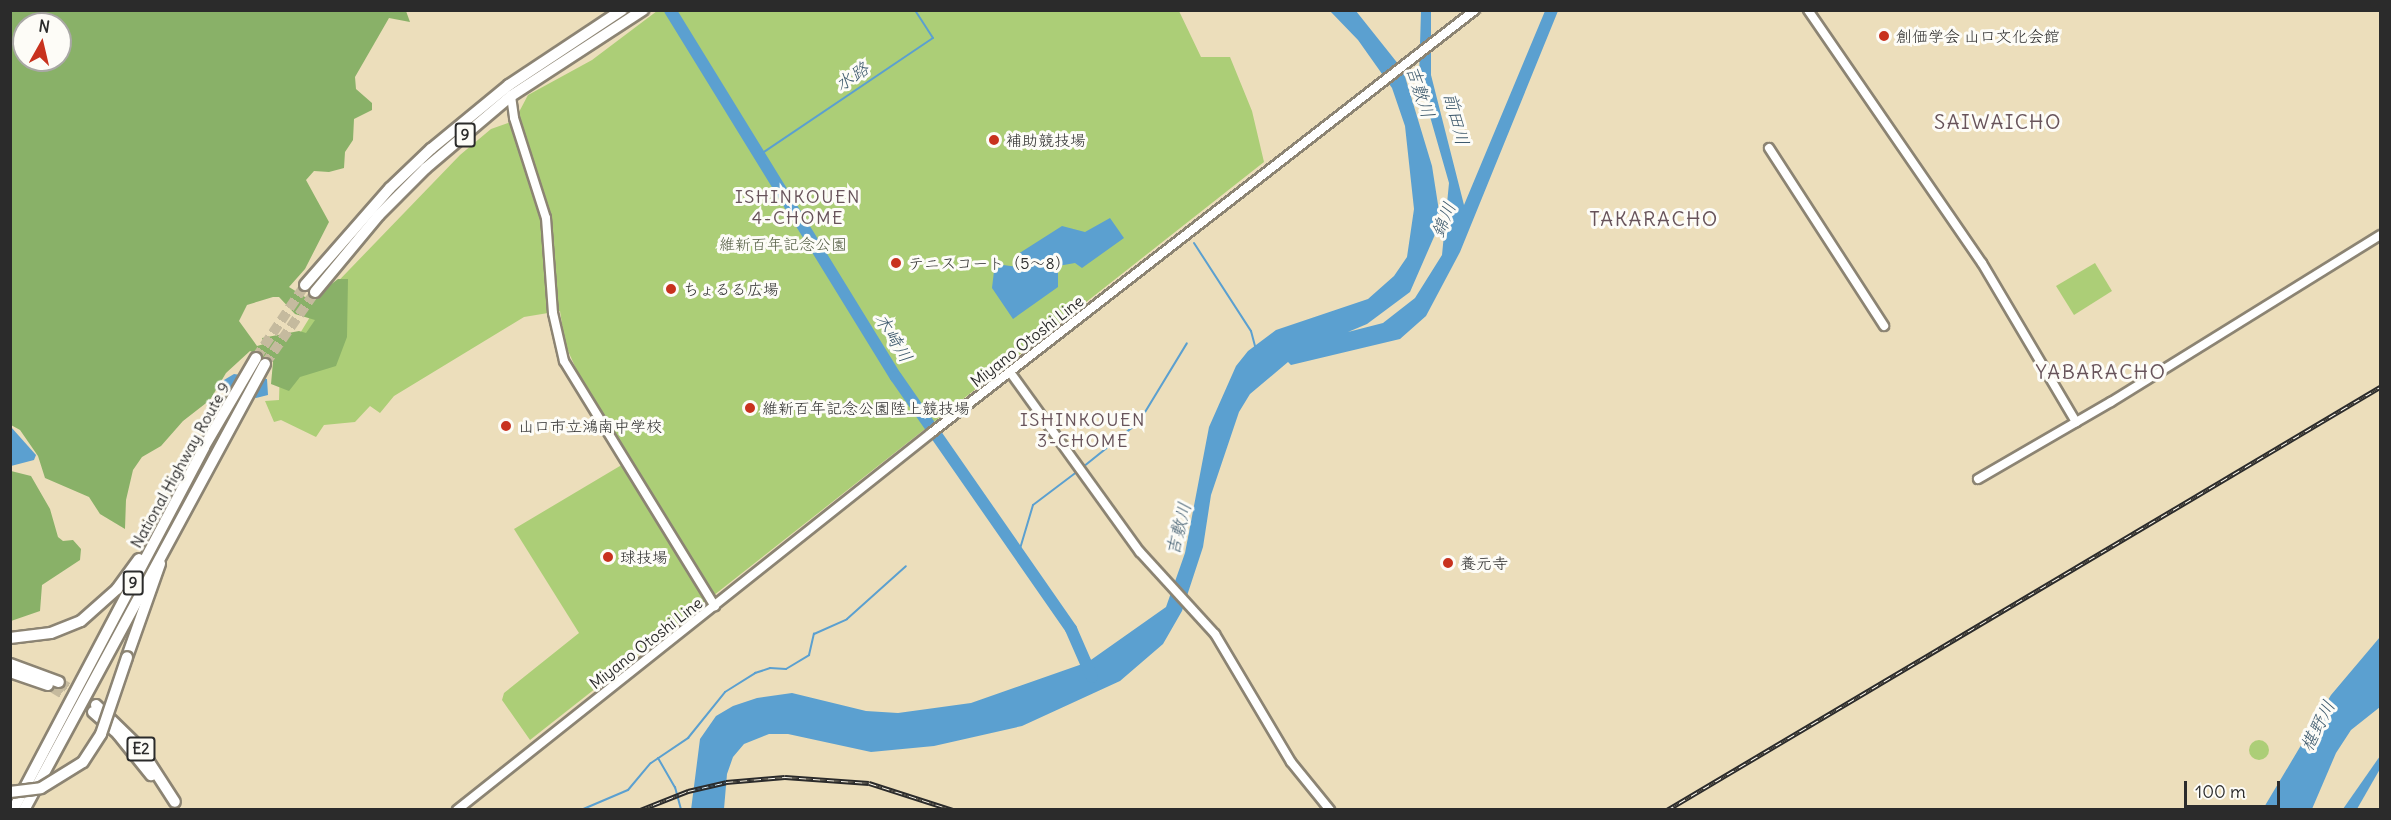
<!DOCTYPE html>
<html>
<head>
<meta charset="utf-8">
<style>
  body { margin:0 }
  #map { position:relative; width:2391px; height:820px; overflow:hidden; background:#ecdebb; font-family:Delius,"Klee One",sans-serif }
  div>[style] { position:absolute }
  .green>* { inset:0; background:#acce77 }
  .round { border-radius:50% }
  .forest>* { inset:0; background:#89b168 }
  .water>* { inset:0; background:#5ba0d0 }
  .stream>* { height:2px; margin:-1px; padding:0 1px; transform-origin:1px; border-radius:1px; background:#5ba0d0 }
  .river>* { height:12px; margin:-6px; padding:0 6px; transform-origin:6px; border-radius:6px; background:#5ba0d0 }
  .highway-tunnel>* { height:10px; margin-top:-5px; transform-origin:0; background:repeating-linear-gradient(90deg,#c5ba9e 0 10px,transparent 0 15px) }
  .roads { filter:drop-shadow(2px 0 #8c8473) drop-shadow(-2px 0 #8c8473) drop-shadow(0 2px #8c8473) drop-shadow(0 -2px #8c8473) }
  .secondary>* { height:8px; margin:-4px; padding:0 4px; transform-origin:4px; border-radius:4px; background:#fff }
  .highway>* { height:10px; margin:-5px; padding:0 5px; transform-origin:5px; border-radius:5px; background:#fff }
  .rail>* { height:4.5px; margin-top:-2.25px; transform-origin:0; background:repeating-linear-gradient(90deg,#fdfcf7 0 7px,#2b2b2b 0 14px); box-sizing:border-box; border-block:2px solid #2b2b2b }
  .bridges { filter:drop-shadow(2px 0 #8c8473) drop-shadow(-2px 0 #8c8473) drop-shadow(0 2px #8c8473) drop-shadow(0 -2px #8c8473) }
  .highway-bridge>* { height:10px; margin:-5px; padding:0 5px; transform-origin:5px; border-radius:5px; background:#fff }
  .dots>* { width:16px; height:16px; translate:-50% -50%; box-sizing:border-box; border:3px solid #fdfcf7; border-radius:50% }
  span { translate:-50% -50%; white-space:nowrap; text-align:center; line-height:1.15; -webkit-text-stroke:6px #fdfcf7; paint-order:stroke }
  .shield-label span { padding:2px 4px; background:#fdfcf7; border:2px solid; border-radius:4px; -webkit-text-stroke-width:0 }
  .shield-label { font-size:15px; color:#2b2b2b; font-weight:700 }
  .poi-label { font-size:16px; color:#2b2b2b }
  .left { translate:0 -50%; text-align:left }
  .park-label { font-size:16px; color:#525c42 }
  .street-label { font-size:16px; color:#2b2b2b }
  .water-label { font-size:18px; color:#3e5a6d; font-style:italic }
  .neighbourhood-label { font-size:18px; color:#67535a; letter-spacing:1.5px }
  .quarter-label { font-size:20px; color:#67535a; letter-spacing:1.5px }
  .frame { position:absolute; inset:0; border:12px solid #2b2b2b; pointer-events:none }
  .north { position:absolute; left:12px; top:12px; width:60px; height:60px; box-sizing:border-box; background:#fdfcf7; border:2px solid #a9a8a5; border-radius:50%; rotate:8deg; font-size:16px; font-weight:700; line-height:24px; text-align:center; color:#2b2b2b }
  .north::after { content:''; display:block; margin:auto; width:21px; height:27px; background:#c8321e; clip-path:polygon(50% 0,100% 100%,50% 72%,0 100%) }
  .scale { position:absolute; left:2184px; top:781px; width:96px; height:27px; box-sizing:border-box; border:3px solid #2b2b2b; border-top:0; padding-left:8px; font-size:18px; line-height:21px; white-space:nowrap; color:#2b2b2b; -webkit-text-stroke:4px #fdfcf7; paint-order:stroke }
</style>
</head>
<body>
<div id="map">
  <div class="green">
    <div style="clip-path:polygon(657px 11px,1179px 11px,1201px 57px,1230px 57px,1252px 111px,1264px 162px,530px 740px,502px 700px,504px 693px,579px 633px,514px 529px,630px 460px,577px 371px,565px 344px,560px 311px,524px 317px,394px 396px,380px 413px,370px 406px,355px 422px,324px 425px,316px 437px,281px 420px,274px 422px,265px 401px,279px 400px,280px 366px,321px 299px,460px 155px,491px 129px,508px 123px,519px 112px,528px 95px,592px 60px)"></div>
    <div style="clip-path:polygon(2095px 263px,2112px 291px,2074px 315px,2056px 286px)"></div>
    <div class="round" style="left:2249px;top:740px;width:20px;height:20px"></div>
  </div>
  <div class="forest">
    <div style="clip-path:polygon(evenodd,11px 11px,406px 11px,410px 22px,389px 18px,355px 77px,356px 89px,372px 103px,372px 110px,354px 119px,353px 140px,345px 152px,344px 168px,329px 172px,314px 171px,306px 180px,329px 222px,305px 269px,289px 287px,305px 297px,318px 294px,338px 279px,348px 279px,347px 337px,336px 366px,300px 377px,289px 391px,271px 384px,273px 362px,250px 351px,226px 373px,210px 400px,183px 421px,161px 446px,142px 457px,133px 470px,126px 500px,125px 529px,100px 514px,89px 497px,45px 478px,38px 456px,20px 430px,11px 425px,11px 11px,24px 24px,60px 24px,60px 60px,24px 60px,24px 24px,11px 11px,273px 297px,279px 297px,295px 314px,315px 320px,306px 333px,299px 331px,262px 338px,264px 344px,257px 346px,239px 321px,247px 305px,273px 297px)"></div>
    <div style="clip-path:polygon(11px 471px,31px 476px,50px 509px,58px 537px,63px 541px,73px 540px,81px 549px,80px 560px,42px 585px,40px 611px,11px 621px)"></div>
  </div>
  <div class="water">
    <div style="clip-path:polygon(1330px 11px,1356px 11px,1403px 70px,1432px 166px,1439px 211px,1437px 230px,1410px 292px,1367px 324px,1348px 332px,1383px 323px,1415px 298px,1442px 255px,1449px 183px,1419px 78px,1421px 11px,1431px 11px,1431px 75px,1464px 205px,1545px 11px,1558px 11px,1460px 252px,1426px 316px,1400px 339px,1291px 365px,1288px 362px,1250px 394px,1239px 412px,1211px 495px,1203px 547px,1182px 611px,1163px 644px,1120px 681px,1022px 726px,934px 746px,871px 752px,788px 734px,769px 734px,744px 744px,733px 757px,727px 774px,724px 809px,691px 810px,700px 739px,716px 716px,733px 706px,757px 698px,792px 693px,866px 711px,898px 713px,971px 703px,1088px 662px,1166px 607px,1185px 553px,1209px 427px,1236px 366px,1248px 351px,1276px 330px,1368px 299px,1394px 276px,1407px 257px,1414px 209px,1405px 126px,1392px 88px,1358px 40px)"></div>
    <div style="clip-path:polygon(1110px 218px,1124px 238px,1082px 268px,1075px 263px,1058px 266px,1058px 287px,1013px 319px,992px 288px,994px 271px,1003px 265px,1019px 267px,1024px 262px,1018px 254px,1062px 226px,1085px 232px)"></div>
    <div style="clip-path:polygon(234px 374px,267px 379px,268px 395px,256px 398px,221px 391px,224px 380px)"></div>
    <div style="clip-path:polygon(11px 427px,36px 455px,34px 460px,11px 466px)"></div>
    <div style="clip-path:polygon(2380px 637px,2380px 707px,2351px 730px,2336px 753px,2312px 809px,2263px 809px,2331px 695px)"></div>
    <div style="clip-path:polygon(2380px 756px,2380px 769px,2357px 809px,2343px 809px)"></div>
  </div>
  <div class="stream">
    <div style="left:758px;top:156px;width:211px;rotate:-34deg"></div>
    <div style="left:933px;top:38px;width:33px;rotate:-123deg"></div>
    <div style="left:1194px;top:243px;width:105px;rotate:57.1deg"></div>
    <div style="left:1251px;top:331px;width:16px;rotate:75deg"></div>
    <div style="left:1083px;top:467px;width:72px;rotate:-38.8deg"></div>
    <div style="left:1139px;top:422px;width:92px;rotate:-58.7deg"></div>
    <div style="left:1019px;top:552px;width:49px;rotate:-73.4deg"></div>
    <div style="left:1033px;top:505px;width:56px;rotate:-37.1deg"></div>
    <div style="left:658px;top:758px;width:34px;rotate:60deg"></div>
    <div style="left:675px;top:787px;width:24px;rotate:75deg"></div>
    <div style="left:581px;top:810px;width:51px;rotate:-23.1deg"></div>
    <div style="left:628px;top:790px;width:35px;rotate:-50deg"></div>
    <div style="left:651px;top:763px;width:45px;rotate:-34deg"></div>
    <div style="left:688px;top:738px;width:59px;rotate:-51.2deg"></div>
    <div style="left:725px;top:692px;width:36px;rotate:-32deg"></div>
    <div style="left:755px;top:673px;width:16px;rotate:-18deg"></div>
    <div style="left:770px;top:668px;width:16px;rotate:4deg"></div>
    <div style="left:786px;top:669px;width:27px;rotate:-31deg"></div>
    <div style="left:809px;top:655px;width:22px;rotate:-77deg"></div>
    <div style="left:814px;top:634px;width:36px;rotate:-24deg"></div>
    <div style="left:847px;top:619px;width:79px;rotate:-41.9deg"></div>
  </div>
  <div class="river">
    <div style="left:670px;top:10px;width:431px;rotate:58.4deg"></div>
    <div style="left:896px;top:377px;width:307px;rotate:55.2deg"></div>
    <div style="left:1071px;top:629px;width:52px;rotate:66.4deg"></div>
  </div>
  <div class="highway-tunnel">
    <div style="left:256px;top:358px;width:88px;rotate:-56.1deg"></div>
    <div style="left:265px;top:364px;width:88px;rotate:-55.2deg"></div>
    <div style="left:59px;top:682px;width:44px;rotate:31.9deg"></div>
    <div style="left:53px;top:688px;width:47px;rotate:31deg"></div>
  </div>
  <div class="roads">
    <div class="secondary">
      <div style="left:1808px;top:10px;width:307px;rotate:55.5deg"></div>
      <div style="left:1982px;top:263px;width:185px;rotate:59.4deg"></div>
      <div style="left:511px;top:96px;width:22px;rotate:82deg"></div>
      <div style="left:514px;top:118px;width:105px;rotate:72.3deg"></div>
      <div style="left:546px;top:218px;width:95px;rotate:85.8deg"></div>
      <div style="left:553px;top:313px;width:49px;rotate:77.1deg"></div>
      <div style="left:564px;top:361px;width:288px;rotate:58.4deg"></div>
      <div style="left:1769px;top:148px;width:212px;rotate:57.1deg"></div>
      <div style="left:1010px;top:372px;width:222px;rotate:54.2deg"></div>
      <div style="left:1140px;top:552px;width:111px;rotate:47.6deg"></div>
      <div style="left:1215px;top:634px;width:149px;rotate:59.3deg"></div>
      <div style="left:1291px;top:762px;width:62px;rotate:50.9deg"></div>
      <div style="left:1978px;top:479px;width:154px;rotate:-30.1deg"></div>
      <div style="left:2111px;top:402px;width:317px;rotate:-31.8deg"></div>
      <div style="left:457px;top:810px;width:606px;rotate:-38.5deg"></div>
      <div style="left:931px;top:433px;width:689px;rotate:-37.87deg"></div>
    </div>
    <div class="highway">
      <div style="left:305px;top:285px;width:129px;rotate:-48.8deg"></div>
      <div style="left:390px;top:188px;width:57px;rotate:-43.6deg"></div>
      <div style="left:431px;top:149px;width:101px;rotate:-39.4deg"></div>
      <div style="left:509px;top:85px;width:136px;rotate:-33.6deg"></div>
      <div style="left:315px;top:292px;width:100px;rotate:-50.3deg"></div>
      <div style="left:379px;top:215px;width:66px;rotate:-45deg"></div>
      <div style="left:426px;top:168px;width:111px;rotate:-40.3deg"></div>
      <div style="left:511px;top:96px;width:158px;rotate:-33.1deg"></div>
      <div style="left:10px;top:638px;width:41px;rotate:-7deg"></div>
      <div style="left:51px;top:633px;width:32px;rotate:-22deg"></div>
      <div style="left:81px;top:621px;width:48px;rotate:-41.6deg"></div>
      <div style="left:117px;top:589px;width:37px;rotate:-54deg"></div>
      <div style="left:127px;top:657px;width:99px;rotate:-70.5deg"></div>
      <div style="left:10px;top:664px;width:52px;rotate:20.2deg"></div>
      <div style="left:10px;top:672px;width:40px;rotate:18.9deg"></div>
      <div style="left:96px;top:705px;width:62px;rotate:44.3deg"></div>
      <div style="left:140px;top:748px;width:64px;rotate:57.1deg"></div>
      <div style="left:93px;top:712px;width:33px;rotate:41deg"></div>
      <div style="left:118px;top:734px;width:53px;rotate:51.2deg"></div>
      <div style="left:13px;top:810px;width:410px;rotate:-62.2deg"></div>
      <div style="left:204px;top:447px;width:103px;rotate:-59.7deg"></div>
      <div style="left:24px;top:810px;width:507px;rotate:-61.62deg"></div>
    </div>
  </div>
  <div class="rail">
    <div style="left:640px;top:810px;width:52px;rotate:-21.6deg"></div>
    <div style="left:688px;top:791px;width:39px;rotate:-13deg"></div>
    <div style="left:726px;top:782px;width:59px;rotate:-4.8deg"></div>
    <div style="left:785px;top:777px;width:84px;rotate:4.1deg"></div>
    <div style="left:869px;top:783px;width:88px;rotate:17.8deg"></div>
    <div style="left:1667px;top:810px;width:829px;rotate:-30.68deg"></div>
  </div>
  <div class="bridges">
    <div class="highway-bridge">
      <div style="left:10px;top:792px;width:31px;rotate:-7deg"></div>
      <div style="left:41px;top:788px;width:49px;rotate:-31.8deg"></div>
      <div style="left:83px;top:762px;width:33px;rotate:-57deg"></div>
      <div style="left:101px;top:734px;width:81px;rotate:-71.3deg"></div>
    </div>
  </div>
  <div class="dots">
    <div style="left:1884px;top:36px;background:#c8321e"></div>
    <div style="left:994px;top:140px;background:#c8321e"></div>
    <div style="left:896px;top:263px;background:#c8321e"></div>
    <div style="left:671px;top:289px;background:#c8321e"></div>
    <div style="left:750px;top:408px;background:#c8321e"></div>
    <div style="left:506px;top:426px;background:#c8321e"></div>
    <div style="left:608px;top:557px;background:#c8321e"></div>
    <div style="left:1448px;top:563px;background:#c8321e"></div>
  </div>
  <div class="shield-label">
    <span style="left:465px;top:135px">9</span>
    <span style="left:133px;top:583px">9</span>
    <span style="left:141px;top:749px">E2</span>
  </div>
  <div class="poi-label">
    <span class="left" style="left:1896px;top:36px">創価学会 山口文化会館</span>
    <span class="left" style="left:1006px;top:140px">補助競技場</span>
    <span class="left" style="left:908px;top:263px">テニスコート（5～8）</span>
    <span class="left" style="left:683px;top:289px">ちょるる広場</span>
    <span class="left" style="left:762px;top:408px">維新百年記念公園陸上競技場</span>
    <span class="left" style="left:518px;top:426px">山口市立鴻南中学校</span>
    <span class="left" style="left:620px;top:557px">球技場</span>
    <span class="left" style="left:1460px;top:563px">養元寺</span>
  </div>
  <div class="park-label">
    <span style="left:783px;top:244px">維新百年記念公園</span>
  </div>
  <div class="street-label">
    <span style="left:1027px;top:341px;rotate:-38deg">Miyano Otoshi Line</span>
    <span style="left:180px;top:465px;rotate:-61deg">National Highway Route 9</span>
    <span style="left:646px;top:643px;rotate:-38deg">Miyano Otoshi Line</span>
  </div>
  <div class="water-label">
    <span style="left:852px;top:77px;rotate:-34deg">水路</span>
    <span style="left:1420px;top:92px;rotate:72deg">吉敷川</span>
    <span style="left:1456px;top:119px;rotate:76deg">前田川</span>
    <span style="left:1444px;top:220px;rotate:-68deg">錦川</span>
    <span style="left:893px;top:338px;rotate:58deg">木崎川</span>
    <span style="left:1179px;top:529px;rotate:-76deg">吉敷川</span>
    <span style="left:2318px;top:726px;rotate:-63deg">椹野川</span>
  </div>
  <div class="neighbourhood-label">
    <span style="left:798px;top:208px">ISHINKOUEN<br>4-CHOME</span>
    <span style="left:1083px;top:431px">ISHINKOUEN<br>3-CHOME</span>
  </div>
  <div class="quarter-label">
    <span style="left:1998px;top:121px">SAIWAICHO</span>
    <span style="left:1654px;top:218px">TAKARACHO</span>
    <span style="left:2101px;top:371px">YABARACHO</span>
  </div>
  <div class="frame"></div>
  <div class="north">N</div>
  <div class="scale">100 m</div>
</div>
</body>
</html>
